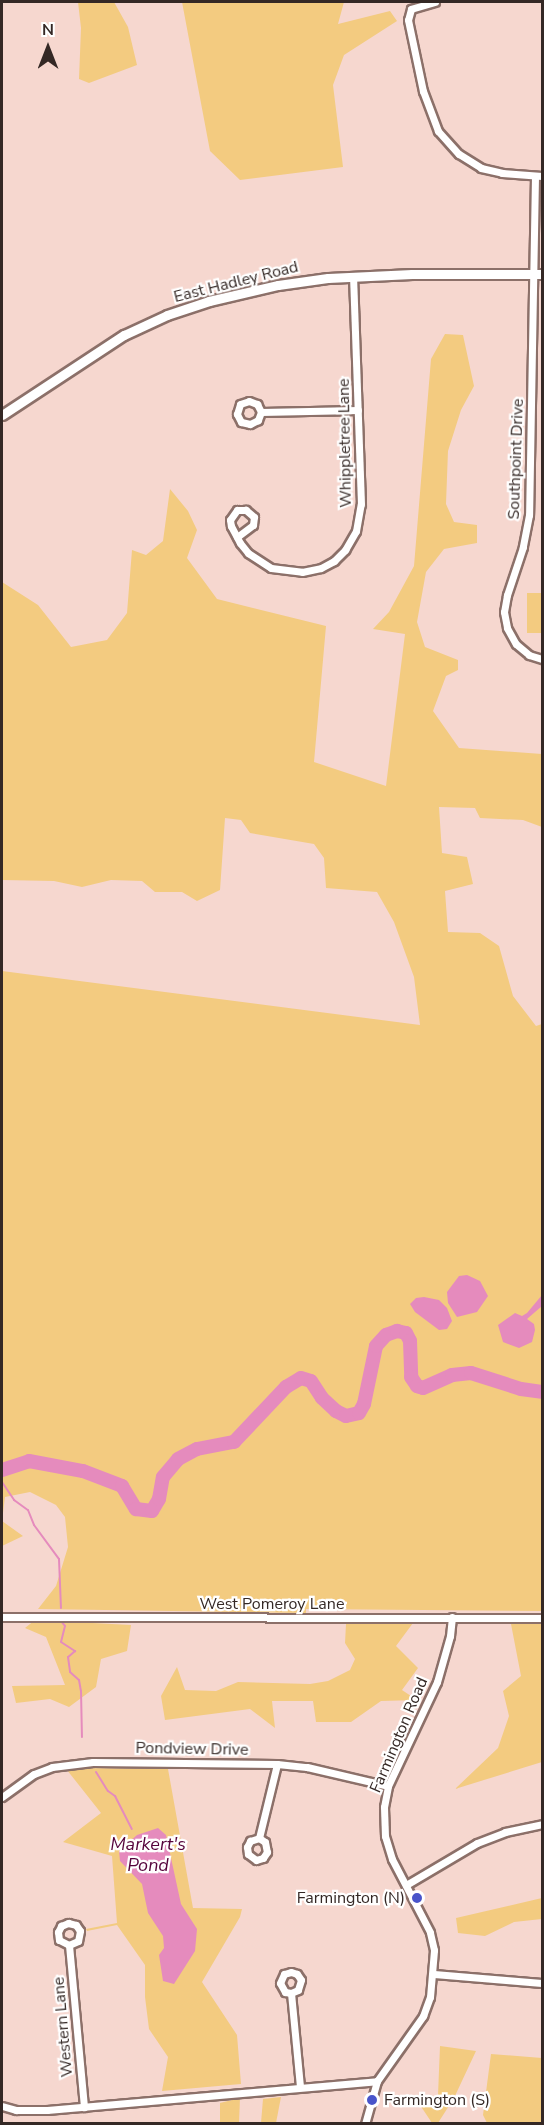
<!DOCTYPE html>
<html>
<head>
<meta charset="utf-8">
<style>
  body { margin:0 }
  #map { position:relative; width:544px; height:2125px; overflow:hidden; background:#f6d7cf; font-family:"Nunito Sans",sans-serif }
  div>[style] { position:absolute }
  .green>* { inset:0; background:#f3cb80 }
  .water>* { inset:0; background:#e58bbd }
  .stream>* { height:2px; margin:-1px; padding:0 1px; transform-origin:1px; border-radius:1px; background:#e58bbd }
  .river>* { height:14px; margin:-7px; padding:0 7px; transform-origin:7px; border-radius:7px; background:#e58bbd }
  .roads { filter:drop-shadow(2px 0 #8c7069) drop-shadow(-2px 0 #8c7069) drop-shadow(0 2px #8c7069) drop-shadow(0 -2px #8c7069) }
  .street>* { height:7px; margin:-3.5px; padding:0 3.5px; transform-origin:3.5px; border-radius:3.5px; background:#fff }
  .secondary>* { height:9px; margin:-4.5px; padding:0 4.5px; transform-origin:4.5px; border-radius:4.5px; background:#fff }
  .dots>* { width:16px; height:16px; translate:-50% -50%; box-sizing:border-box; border:3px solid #fff; border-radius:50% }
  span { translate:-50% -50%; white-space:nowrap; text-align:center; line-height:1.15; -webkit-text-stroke:4.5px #fff; paint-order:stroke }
  .street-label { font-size:16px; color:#342825 }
  .poi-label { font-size:16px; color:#342825 }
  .right { translate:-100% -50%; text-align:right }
  .left { translate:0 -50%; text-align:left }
  .water-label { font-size:18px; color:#55033b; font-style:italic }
  .frame { position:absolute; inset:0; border:3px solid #342825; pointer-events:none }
  .north { position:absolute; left:18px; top:18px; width:60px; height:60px; -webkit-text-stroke:4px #fff; paint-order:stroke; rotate:0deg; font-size:16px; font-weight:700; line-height:24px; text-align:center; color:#342825 }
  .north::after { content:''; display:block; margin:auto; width:21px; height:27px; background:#342825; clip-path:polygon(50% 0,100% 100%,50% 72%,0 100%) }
</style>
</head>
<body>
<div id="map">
  <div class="green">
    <div style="clip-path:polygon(78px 2px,114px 2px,128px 27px,137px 65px,89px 83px,79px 79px,81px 28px)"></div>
    <div style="clip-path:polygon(182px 2px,344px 2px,338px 24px,390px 11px,397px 21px,344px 55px,333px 85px,343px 167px,240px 180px,210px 151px)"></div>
    <div style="clip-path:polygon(445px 334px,463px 335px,474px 386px,461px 410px,448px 451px,446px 504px,454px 522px,477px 525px,477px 543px,444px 549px,426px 572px,417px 622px,425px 647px,458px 660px,458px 670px,446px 676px,433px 711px,459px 748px,542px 754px,542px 827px,523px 820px,480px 818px,475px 808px,439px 807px,442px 853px,467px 857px,473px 884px,445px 891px,448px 932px,480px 933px,499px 946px,513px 996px,536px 1026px,542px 1024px,542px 1611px,306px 1609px,306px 1613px,38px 1609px,56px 1586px,68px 1547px,65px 1517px,56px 1505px,30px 1492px,5px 1497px,2px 1521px,23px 1536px,2px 1546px,2px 971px,420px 1025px,414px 977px,394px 922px,377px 892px,326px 888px,324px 858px,314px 844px,250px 833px,241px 820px,225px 818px,220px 890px,197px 901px,182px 892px,155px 892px,142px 881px,111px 880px,82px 887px,54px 881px,2px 880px,2px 582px,38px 605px,71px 647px,107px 640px,127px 613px,132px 550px,146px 555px,163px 541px,170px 489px,188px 511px,197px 530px,187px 558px,217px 599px,326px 626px,314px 762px,386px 786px,405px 634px,373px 629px,389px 612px,414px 566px,431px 359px)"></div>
    <div style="clip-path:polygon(527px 593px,542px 593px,542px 633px,527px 633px)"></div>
    <div style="clip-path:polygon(35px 1620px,131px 1625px,127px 1651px,101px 1659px,96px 1687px,69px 1707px,50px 1699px,16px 1703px,12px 1686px,65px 1685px,46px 1637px,25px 1628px)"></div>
    <div style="clip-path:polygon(413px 1623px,396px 1646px,418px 1668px,402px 1690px,417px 1700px,381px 1701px,351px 1722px,316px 1722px,313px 1701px,272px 1701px,275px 1728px,250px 1709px,165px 1720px,161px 1696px,177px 1667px,185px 1690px,216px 1691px,238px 1682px,310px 1684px,328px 1681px,350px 1670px,355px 1659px,345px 1643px,346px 1624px)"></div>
    <div style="clip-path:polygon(511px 1624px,542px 1624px,542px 1762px,455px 1789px,498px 1748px,509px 1716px,503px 1691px,521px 1676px)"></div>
    <div style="clip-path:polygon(79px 1768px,168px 1769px,193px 1908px,242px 1909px,240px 1917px,202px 1982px,237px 2035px,241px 2084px,162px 2091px,168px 2057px,149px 2029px,145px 1997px,145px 1965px,117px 1925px,87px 1931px,86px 1929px,117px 1923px,112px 1856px,63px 1842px,101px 1813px,67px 1770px)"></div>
    <div style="clip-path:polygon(542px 1898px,542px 1919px,514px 1922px,485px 1936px,458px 1933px,456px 1918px)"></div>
    <div style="clip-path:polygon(440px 2046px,476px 2051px,454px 2098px,438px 2123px,432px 2123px,418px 2102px,438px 2095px)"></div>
    <div style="clip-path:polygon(491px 2054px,542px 2058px,542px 2123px,487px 2123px,483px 2115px)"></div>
    <div style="clip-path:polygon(281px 2097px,276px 2123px,261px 2123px,263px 2099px)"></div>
    <div style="clip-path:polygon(240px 2098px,239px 2123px,220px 2123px,220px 2103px)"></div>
  </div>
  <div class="water">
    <div style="clip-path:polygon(467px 1275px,480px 1281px,488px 1296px,477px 1312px,457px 1317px,448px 1303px,447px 1292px,459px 1276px)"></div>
    <div style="clip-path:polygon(542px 1295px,542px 1306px,527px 1319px,534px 1324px,535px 1330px,532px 1342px,519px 1348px,503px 1342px,498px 1325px,515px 1313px,522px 1316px,527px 1313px)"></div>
    <div style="clip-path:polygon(424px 1297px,439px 1300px,447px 1308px,452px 1321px,447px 1329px,439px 1330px,415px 1312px,410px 1304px,416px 1298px)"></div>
    <div style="clip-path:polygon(158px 1828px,166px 1835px,181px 1904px,197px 1929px,195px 1951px,174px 1984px,163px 1981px,159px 1955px,164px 1948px,163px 1936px,148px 1913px,142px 1884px,120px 1861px,119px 1851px,137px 1835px)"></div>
  </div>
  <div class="stream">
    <div style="left:2px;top:1482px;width:22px;rotate:56deg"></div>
    <div style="left:14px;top:1500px;width:17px;rotate:36deg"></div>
    <div style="left:28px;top:1510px;width:16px;rotate:68deg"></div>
    <div style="left:34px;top:1525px;width:42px;rotate:53.7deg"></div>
    <div style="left:59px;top:1559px;width:49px;rotate:87.7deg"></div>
    <div style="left:61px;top:1621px;width:6px;rotate:51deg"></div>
    <div style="left:65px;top:1626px;width:16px;rotate:104deg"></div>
    <div style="left:61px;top:1642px;width:17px;rotate:33deg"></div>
    <div style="left:75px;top:1651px;width:9px;rotate:139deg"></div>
    <div style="left:68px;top:1657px;width:15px;rotate:82deg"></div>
    <div style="left:70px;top:1672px;width:12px;rotate:42deg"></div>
    <div style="left:79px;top:1680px;width:11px;rotate:80deg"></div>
    <div style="left:81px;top:1691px;width:46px;rotate:88.8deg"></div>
    <div style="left:96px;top:1772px;width:22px;rotate:58deg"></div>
    <div style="left:108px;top:1791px;width:9px;rotate:36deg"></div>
    <div style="left:115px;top:1796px;width:37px;rotate:63deg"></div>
  </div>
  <div class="river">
    <div style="left:2px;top:1470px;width:28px;rotate:-18deg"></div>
    <div style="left:29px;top:1461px;width:55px;rotate:10.5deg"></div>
    <div style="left:83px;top:1471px;width:42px;rotate:21deg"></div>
    <div style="left:122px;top:1486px;width:27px;rotate:59deg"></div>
    <div style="left:136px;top:1509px;width:16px;rotate:7deg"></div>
    <div style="left:152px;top:1511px;width:14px;rotate:-60deg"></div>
    <div style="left:159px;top:1499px;width:22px;rotate:-80deg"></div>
    <div style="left:163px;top:1477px;width:23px;rotate:-50deg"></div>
    <div style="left:178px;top:1459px;width:21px;rotate:-28deg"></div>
    <div style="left:197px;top:1449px;width:38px;rotate:-11deg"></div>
    <div style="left:234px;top:1442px;width:76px;rotate:-46.6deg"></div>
    <div style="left:286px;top:1387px;width:17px;rotate:-31deg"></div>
    <div style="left:301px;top:1378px;width:10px;rotate:17deg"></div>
    <div style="left:311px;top:1381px;width:20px;rotate:57deg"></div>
    <div style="left:322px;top:1398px;width:19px;rotate:43deg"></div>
    <div style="left:336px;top:1411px;width:11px;rotate:27deg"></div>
    <div style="left:346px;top:1416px;width:13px;rotate:-13deg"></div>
    <div style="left:359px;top:1413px;width:10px;rotate:-61deg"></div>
    <div style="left:364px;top:1404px;width:59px;rotate:-78.3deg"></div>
    <div style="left:376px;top:1346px;width:15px;rotate:-48deg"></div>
    <div style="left:386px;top:1335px;width:12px;rotate:-20deg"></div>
    <div style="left:397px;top:1331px;width:9px;rotate:13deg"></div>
    <div style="left:406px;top:1333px;width:9px;rotate:63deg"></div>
    <div style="left:410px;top:1341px;width:36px;rotate:88deg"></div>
    <div style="left:411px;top:1377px;width:11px;rotate:56deg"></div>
    <div style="left:417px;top:1386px;width:6px;rotate:18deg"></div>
    <div style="left:423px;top:1388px;width:32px;rotate:-24deg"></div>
    <div style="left:452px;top:1375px;width:19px;rotate:-6deg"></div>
    <div style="left:471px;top:1373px;width:52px;rotate:17.7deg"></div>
    <div style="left:521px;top:1389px;width:21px;rotate:8deg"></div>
  </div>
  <div class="roads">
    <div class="street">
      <div style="left:435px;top:2px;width:25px;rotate:164deg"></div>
      <div style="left:411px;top:9px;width:11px;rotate:105deg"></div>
      <div style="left:408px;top:20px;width:73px;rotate:78.1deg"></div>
      <div style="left:423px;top:91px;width:43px;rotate:69.4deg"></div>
      <div style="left:438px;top:131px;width:31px;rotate:48deg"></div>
      <div style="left:459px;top:154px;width:26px;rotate:32deg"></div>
      <div style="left:481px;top:168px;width:22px;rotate:13deg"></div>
      <div style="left:502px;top:173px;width:40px;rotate:4.3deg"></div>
      <div style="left:535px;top:176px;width:339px;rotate:91deg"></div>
      <div style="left:529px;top:515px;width:33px;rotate:101deg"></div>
      <div style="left:523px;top:547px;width:51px;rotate:108.4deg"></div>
      <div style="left:507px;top:595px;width:17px;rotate:100deg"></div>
      <div style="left:504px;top:612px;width:16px;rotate:79deg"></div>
      <div style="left:507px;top:628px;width:18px;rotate:61deg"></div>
      <div style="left:516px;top:644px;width:17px;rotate:40deg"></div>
      <div style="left:529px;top:655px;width:14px;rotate:17deg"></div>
      <div style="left:261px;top:412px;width:9px;rotate:111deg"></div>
      <div style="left:258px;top:420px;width:9px;rotate:153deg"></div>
      <div style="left:250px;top:424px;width:9px;rotate:-167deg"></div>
      <div style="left:241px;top:422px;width:9px;rotate:-117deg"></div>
      <div style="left:237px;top:414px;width:10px;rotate:-73deg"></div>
      <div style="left:240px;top:404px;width:9px;rotate:-18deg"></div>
      <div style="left:249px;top:401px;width:9px;rotate:21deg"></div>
      <div style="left:257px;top:404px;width:9px;rotate:63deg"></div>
      <div style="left:261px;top:412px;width:97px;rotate:-1.2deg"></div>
      <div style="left:237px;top:537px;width:20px;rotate:-37deg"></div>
      <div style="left:253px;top:525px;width:8px;rotate:-83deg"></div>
      <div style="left:254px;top:517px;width:11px;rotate:-139deg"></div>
      <div style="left:246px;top:510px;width:9px;rotate:180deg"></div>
      <div style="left:237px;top:510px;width:12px;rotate:125deg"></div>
      <div style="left:230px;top:520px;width:6px;rotate:81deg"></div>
      <div style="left:231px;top:526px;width:19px;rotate:62deg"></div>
      <div style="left:240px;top:543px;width:13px;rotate:51deg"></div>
      <div style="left:248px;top:553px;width:27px;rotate:33deg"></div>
      <div style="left:271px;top:568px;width:31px;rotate:7deg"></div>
      <div style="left:302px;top:572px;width:19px;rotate:-12deg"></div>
      <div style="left:321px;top:568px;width:15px;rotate:-28deg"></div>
      <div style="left:334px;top:561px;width:16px;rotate:-45deg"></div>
      <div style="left:345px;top:550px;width:22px;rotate:-60deg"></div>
      <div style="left:356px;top:531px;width:27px;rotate:-80deg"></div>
      <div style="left:361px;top:504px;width:228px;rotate:-92deg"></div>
      <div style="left:2px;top:1617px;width:540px;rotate:0.11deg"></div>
      <div style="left:2px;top:1797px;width:39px;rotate:-36deg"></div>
      <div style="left:34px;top:1774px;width:19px;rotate:-21deg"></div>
      <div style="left:52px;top:1767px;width:41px;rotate:-7deg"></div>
      <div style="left:93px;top:1762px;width:184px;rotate:0.6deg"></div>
      <div style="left:277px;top:1764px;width:30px;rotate:6deg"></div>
      <div style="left:307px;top:1767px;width:83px;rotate:13.2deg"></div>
      <div style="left:259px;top:1838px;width:7px;rotate:34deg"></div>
      <div style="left:265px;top:1842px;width:10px;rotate:79deg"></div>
      <div style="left:267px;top:1852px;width:7px;rotate:124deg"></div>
      <div style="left:263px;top:1858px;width:7px;rotate:164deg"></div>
      <div style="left:256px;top:1860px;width:10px;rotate:-143deg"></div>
      <div style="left:248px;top:1854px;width:7px;rotate:-98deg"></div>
      <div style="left:247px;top:1847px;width:7px;rotate:-63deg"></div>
      <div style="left:250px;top:1841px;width:9px;rotate:-18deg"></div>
      <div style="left:259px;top:1838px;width:76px;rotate:-76.3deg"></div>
      <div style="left:406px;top:1885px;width:82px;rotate:-30.6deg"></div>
      <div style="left:477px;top:1843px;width:30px;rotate:-21deg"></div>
      <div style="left:505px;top:1832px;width:38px;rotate:-12deg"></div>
      <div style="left:69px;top:1945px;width:11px;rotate:-153deg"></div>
      <div style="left:59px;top:1940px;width:8px;rotate:-97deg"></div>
      <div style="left:58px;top:1932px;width:7px;rotate:-63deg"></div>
      <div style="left:61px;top:1926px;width:8px;rotate:-23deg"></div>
      <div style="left:68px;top:1923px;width:8px;rotate:14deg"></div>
      <div style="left:76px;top:1925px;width:7px;rotate:56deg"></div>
      <div style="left:80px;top:1931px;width:10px;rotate:101deg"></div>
      <div style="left:78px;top:1941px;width:10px;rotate:156deg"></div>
      <div style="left:69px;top:1945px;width:163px;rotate:84.7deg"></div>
      <div style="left:434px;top:1974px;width:108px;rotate:4.8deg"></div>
      <div style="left:291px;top:1993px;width:6px;rotate:-171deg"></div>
      <div style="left:285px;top:1992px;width:10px;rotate:-119deg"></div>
      <div style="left:280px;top:1983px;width:10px;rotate:-66deg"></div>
      <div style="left:284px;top:1974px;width:7px;rotate:-16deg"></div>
      <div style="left:291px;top:1972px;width:6px;rotate:18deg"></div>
      <div style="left:297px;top:1974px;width:7px;rotate:56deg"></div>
      <div style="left:301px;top:1980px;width:10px;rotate:107deg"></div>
      <div style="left:298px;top:1990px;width:8px;rotate:157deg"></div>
      <div style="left:291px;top:1993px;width:94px;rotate:84.5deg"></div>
      <div style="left:2px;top:2106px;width:15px;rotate:16deg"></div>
      <div style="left:16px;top:2110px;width:31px"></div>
      <div style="left:47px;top:2110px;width:331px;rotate:-5deg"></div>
      <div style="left:365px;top:2124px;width:45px;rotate:-74.4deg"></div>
      <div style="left:377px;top:2081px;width:80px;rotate:-54.7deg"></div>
      <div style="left:423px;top:2016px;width:20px;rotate:-70deg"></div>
      <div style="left:430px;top:1997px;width:47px;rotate:-85.1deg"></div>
      <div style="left:434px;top:1950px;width:18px;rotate:-103deg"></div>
      <div style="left:430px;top:1932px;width:82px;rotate:-117.5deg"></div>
      <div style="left:392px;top:1859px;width:24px;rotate:-107deg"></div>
      <div style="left:385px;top:1836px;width:29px;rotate:-92deg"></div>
      <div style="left:384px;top:1807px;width:21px;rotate:-79deg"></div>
      <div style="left:388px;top:1786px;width:115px;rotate:-64.8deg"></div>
      <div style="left:437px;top:1682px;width:48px;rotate:-74.2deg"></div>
      <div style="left:450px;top:1636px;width:19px;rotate:-84deg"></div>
    </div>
    <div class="secondary">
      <div style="left:2px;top:415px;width:146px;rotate:-33.3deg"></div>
      <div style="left:124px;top:335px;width:47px;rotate:-24.9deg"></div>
      <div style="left:167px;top:315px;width:44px;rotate:-18.4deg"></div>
      <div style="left:209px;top:301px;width:71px;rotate:-13.1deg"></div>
      <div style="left:278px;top:285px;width:50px;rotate:-8deg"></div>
      <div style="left:328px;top:278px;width:84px;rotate:-2.7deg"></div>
      <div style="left:412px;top:274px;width:130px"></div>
    </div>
  </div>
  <div class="dots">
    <div style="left:417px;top:1898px;background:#4954ca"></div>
    <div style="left:372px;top:2100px;background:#4954ca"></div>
  </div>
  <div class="street-label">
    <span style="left:236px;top:282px;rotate:-14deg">East Hadley Road</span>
    <span style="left:345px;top:443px;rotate:-91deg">Whippletree Lane</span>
    <span style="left:516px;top:459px;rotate:-88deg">Southpoint Drive</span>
    <span style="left:272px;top:1604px">West Pomeroy Lane</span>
    <span style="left:399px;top:1735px;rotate:-67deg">Farmington Road</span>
    <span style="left:192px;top:1749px;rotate:1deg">Pondview Drive</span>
    <span style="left:63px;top:2027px;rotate:-95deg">Western Lane</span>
  </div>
  <div class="poi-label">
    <span class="right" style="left:405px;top:1898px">Farmington (N)</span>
    <span class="left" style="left:384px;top:2100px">Farmington (S)</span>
  </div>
  <div class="water-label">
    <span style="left:148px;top:1855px">Markert's<br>Pond</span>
  </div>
  <div class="frame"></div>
  <div class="north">N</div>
</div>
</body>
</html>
